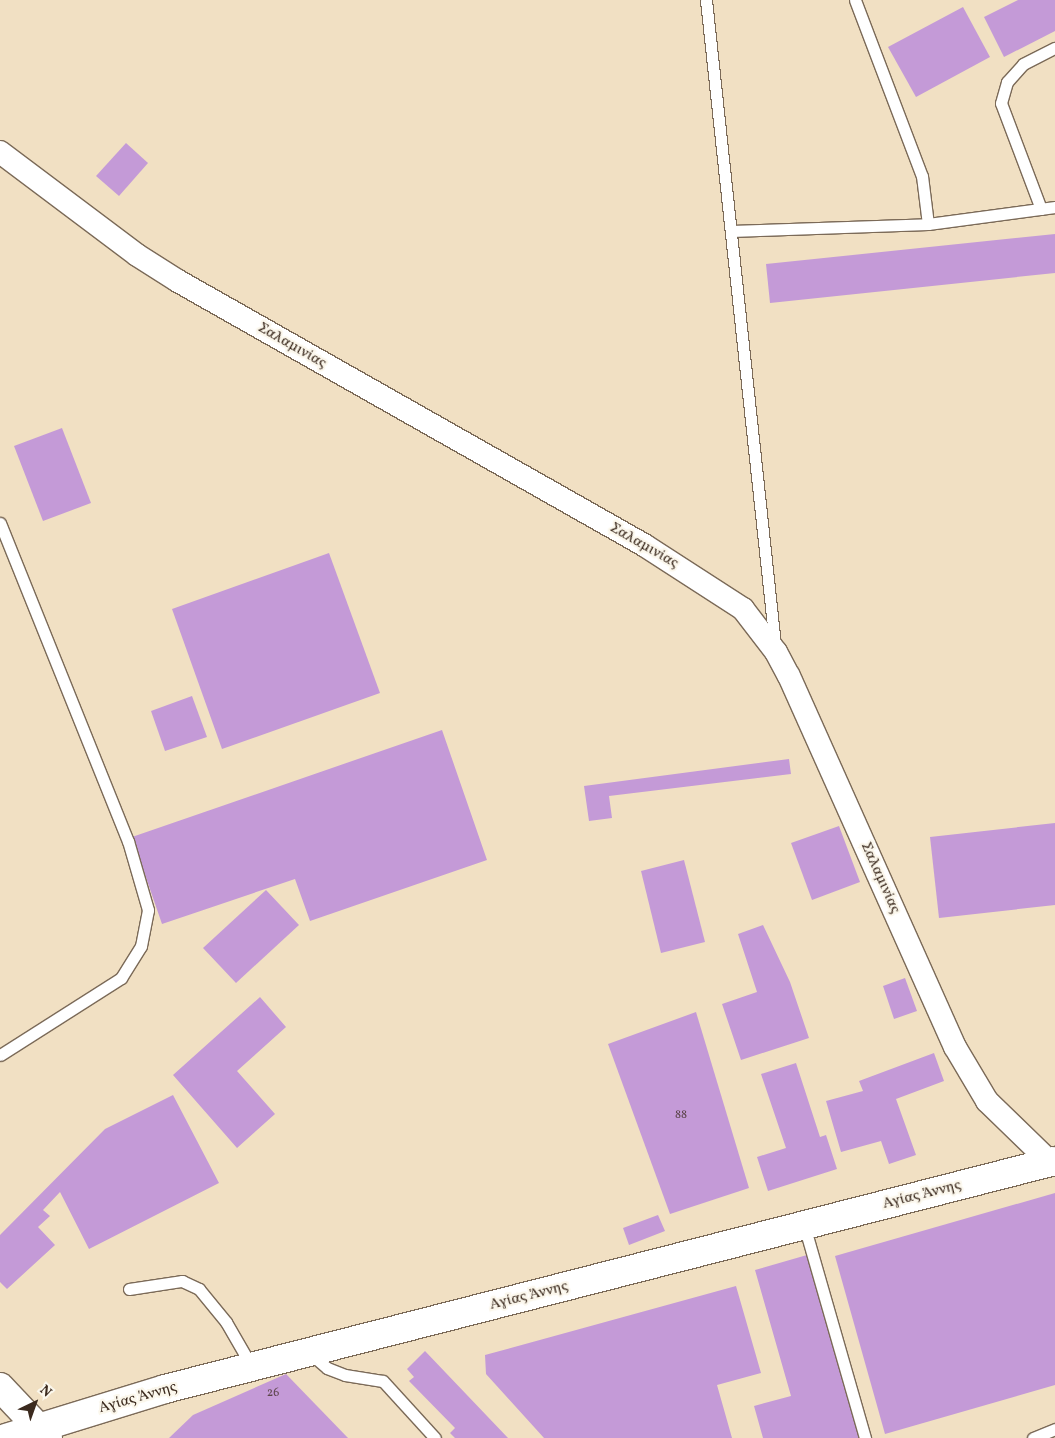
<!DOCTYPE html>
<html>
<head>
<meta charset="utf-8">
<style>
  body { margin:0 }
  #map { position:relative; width:1055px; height:1438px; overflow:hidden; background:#f1e0c3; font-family:Vollkorn,serif }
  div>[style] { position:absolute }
  .building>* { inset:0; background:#c49ad7 }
  .roads { filter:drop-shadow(1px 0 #7b6a58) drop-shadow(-1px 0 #7b6a58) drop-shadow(0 1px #7b6a58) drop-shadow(0 -1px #7b6a58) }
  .lane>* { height:11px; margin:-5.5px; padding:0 5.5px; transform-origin:5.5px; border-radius:5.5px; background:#fff }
  .street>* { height:22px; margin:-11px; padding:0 11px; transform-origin:11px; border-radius:11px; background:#fff }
  .secondary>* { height:28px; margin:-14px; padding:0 14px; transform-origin:14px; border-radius:14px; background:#fff }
  .primary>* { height:28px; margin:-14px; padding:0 14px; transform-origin:14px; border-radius:14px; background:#fff }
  span { translate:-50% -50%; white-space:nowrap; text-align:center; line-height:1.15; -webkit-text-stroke:4.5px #fbf7ec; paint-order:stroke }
  .number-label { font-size:12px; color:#5d464c }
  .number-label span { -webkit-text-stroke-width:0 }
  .street-label { font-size:15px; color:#3b2a1e }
  .north { position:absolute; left:10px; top:1378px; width:50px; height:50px; -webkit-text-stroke:4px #fbf7ec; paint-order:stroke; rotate:42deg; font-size:14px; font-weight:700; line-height:20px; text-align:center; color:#3b2a1e }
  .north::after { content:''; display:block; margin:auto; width:18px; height:22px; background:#3b2a1e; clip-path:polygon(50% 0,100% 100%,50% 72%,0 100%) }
</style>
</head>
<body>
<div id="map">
  <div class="building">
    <div style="clip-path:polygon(1018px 0,1055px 0,1055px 31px,1004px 57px,984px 17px)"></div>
    <div style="clip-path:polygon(963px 7px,990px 57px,916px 97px,888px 47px)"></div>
    <div style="clip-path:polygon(126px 143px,148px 163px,119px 196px,96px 176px)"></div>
    <div style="clip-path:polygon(1055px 234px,1055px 273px,770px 303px,766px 264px)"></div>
    <div style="clip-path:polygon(62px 428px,91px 503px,43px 521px,14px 446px)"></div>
    <div style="clip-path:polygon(329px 553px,380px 693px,222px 749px,172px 609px)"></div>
    <div style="clip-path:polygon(192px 696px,207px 737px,165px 751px,151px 711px)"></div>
    <div style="clip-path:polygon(442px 730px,487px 860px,310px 921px,295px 879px,162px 924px,132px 837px)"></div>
    <div style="clip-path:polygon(789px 759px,791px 774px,609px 796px,612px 818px,589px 821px,584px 786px)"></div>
    <div style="clip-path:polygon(1055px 823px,1055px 905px,939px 918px,930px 837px)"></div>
    <div style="clip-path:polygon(839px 826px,860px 882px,812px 900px,791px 843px)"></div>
    <div style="clip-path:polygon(684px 860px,705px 942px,661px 953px,641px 871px)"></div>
    <div style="clip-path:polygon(266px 890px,299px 925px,236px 983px,203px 948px)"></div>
    <div style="clip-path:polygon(763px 925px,790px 982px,809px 1038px,741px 1060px,722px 1004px,757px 992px,738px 934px)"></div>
    <div style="clip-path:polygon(905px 978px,917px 1011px,894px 1019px,883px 986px)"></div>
    <div style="clip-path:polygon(260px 997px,286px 1027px,237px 1071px,275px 1114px,237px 1148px,173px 1075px)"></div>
    <div style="clip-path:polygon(696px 1012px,749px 1188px,670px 1214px,608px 1044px)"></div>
    <div style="clip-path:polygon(934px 1053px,944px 1081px,896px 1099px,916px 1155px,889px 1164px,881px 1141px,841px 1152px,826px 1101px,863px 1091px,859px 1081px)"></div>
    <div style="clip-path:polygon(796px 1063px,820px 1137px,826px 1135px,837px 1169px,768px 1191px,757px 1157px,786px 1148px,761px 1074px)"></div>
    <div style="clip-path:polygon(173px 1095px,219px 1183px,89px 1249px,60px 1192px,43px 1210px,50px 1216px,38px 1227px,55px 1245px,7px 1289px,0 1282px,0 1235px,105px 1129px)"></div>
    <div style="clip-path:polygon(1055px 1193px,1055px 1385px,885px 1434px,835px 1256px)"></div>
    <div style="clip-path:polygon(658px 1215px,665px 1231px,629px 1245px,623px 1228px)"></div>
    <div style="clip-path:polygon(807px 1255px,859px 1438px,763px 1438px,754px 1406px,791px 1396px,755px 1270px)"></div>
    <div style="clip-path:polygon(736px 1286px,761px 1373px,717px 1385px,732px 1438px,544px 1438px,486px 1374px,485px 1355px)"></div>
    <div style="clip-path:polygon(425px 1351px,508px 1438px,455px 1438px,450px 1433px,455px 1428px,409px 1381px,414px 1377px,407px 1369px)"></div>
    <div style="clip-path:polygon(286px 1374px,348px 1438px,169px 1438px,193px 1415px)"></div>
  </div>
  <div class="roads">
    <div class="lane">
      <div style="left:706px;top:0;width:649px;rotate:83.89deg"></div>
      <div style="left:855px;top:0;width:188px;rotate:69.2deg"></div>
      <div style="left:922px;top:176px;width:48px;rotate:82.9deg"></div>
      <div style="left:1041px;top:209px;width:113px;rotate:-110.7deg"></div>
      <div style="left:1001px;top:103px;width:22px;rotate:-74deg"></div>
      <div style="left:1007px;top:82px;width:24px;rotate:-48deg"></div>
      <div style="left:1023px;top:64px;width:36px;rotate:-27deg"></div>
      <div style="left:731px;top:231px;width:197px;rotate:-2deg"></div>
      <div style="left:928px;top:224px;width:128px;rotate:-7.6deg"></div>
      <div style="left:0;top:523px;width:343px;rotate:68.1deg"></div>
      <div style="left:128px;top:841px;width:72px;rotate:73.8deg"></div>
      <div style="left:148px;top:910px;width:37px;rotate:101deg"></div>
      <div style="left:141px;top:946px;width:38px;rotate:122deg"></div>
      <div style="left:121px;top:978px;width:143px;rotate:147.5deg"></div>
      <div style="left:804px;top:1225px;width:222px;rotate:74deg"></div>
      <div style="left:129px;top:1289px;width:54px;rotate:-8.6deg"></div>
      <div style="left:182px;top:1281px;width:19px;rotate:25deg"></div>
      <div style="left:199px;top:1289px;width:43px;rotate:50.7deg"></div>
      <div style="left:226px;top:1322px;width:52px;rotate:60deg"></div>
      <div style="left:311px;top:1354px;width:21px;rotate:41deg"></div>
      <div style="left:327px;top:1368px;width:19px;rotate:21deg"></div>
      <div style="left:345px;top:1375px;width:38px;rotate:9deg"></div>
      <div style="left:383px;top:1381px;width:77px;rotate:47.6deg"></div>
      <div style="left:1033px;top:1438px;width:24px;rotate:-22deg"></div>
    </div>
    <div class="street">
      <div style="left:0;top:152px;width:171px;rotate:36.9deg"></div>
      <div style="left:137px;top:255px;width:49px;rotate:32.4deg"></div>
      <div style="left:178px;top:281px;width:536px;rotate:29.53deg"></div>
      <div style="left:644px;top:545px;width:118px;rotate:32.9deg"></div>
      <div style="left:743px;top:609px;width:54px;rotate:52.5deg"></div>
      <div style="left:776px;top:652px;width:27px;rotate:62deg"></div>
      <div style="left:789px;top:676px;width:406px;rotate:65.9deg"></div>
      <div style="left:955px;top:1047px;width:63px;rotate:59.3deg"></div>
      <div style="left:987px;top:1101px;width:88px;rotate:44.1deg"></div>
    </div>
    <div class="secondary">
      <div style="left:6px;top:1438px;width:166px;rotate:-17.1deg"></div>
      <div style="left:165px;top:1389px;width:919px;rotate:-14.37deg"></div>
    </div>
    <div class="primary">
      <div style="left:0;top:1387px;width:70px;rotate:46.7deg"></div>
    </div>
  </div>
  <div class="number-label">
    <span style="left:681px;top:1116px">88</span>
    <span style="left:273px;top:1394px">26</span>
  </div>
  <div class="street-label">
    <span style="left:292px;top:346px;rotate:30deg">Σαλαμινίας</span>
    <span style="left:644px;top:546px;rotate:30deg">Σαλαμινίας</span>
    <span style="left:880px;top:878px;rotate:66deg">Σαλαμινίας</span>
    <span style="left:922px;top:1195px;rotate:-14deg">Αγίας Άννης</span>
    <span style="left:529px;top:1296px;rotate:-14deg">Αγίας Άννης</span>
    <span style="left:138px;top:1398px;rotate:-16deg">Αγίας Άννης</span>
  </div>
  <div class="north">N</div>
</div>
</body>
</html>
